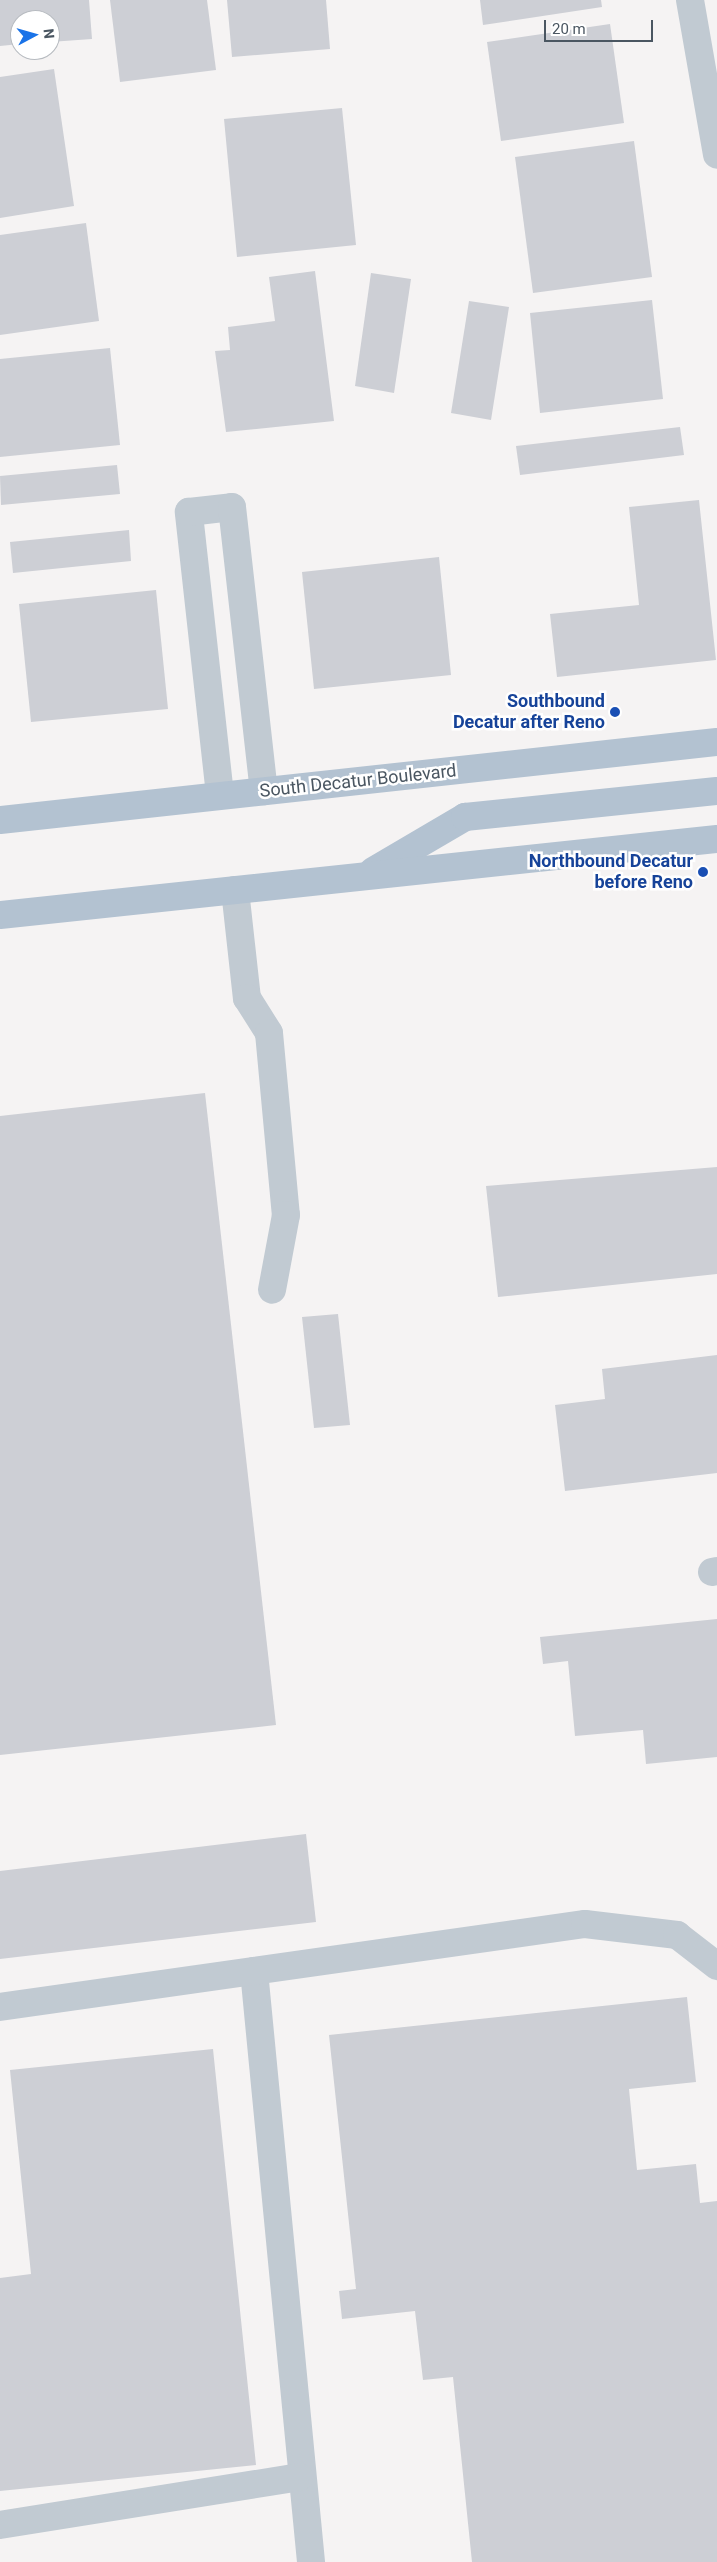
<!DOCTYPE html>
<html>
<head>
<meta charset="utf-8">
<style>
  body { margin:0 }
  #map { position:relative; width:717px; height:2562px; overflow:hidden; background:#f5f3f3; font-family:Roboto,sans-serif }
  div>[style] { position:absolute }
  .building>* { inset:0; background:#cdcfd5 }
  .minor>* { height:28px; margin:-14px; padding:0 14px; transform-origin:14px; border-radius:14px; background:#c1cad2 }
  .major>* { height:28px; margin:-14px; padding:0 14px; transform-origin:14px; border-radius:14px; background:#b3c2d1 }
  .dots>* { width:14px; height:14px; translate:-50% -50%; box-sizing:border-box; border:2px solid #fff; border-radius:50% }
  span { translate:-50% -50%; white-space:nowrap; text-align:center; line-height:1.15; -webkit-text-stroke:5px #fff; paint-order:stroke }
  .transit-label { font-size:18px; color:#164399; font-weight:700 }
  .right { translate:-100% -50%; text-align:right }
  .street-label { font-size:18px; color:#4a5661 }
  .north { position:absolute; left:10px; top:10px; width:50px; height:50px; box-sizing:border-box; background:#fff; border:1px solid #b7bbc0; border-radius:50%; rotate:84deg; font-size:14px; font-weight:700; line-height:20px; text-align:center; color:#4a5661 }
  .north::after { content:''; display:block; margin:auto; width:18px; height:22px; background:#1a73e8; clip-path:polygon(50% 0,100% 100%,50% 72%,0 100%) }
  .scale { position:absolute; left:544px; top:20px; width:109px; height:22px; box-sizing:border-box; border:2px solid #4a5661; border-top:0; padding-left:6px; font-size:15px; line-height:18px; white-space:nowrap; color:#4a5661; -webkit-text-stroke:4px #fff; paint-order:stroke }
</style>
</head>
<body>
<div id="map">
  <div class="building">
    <div style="clip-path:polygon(0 0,89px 0,92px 39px,50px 42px,50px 20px,20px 20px,20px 44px,0 46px)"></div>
    <div style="clip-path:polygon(110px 0,207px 0,216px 70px,120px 82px)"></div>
    <div style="clip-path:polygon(227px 0,326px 0,330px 49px,232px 57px)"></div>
    <div style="clip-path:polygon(480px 0,601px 0,602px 7px,483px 25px)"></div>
    <div style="clip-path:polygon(610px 24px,624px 123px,501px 141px,487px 42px)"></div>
    <div style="clip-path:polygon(54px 69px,74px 206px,0 218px,0 77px)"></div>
    <div style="clip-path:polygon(342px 108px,356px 245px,237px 257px,224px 119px)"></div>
    <div style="clip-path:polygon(634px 141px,652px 277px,533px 293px,515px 157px)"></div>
    <div style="clip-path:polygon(86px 223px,99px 321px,0 335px,0 235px)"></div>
    <div style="clip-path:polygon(315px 271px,334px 421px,226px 432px,215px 351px,230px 350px,228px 327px,275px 321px,269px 277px)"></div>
    <div style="clip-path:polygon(371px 273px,411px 279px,394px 393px,355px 386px)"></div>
    <div style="clip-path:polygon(652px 300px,663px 399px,540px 413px,530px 313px)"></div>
    <div style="clip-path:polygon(469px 301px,509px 307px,491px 420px,451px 413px)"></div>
    <div style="clip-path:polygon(110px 348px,120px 445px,0 457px,0 359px)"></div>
    <div style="clip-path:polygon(680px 427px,684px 455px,520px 475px,516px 446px)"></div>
    <div style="clip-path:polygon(117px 465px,120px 494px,1px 505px,0 476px)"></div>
    <div style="clip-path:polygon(699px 500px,716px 660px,557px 677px,550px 614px,639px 605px,629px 507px)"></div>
    <div style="clip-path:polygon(129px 530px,131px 561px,13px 573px,10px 542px)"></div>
    <div style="clip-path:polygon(439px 557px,451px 675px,314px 689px,302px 572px)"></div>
    <div style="clip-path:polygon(156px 590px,168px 709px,31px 722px,19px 604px)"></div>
    <div style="clip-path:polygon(205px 1093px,276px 1725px,0 1755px,0 1116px)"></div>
    <div style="clip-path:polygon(717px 1167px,717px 1274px,498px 1297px,486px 1186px)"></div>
    <div style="clip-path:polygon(338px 1314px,350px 1425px,314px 1428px,302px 1317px)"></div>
    <div style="clip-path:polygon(717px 1355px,717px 1473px,565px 1491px,555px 1405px,605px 1399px,602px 1369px)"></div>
    <div style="clip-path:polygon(717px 1619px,717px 1757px,646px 1764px,643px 1730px,575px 1736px,568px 1661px,543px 1664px,540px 1637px)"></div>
    <div style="clip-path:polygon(306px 1834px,316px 1922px,0 1959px,0 1871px)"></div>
    <div style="clip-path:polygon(687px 1997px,696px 2082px,629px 2089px,637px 2170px,696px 2164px,700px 2203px,717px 2201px,717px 2562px,472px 2562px,453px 2377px,423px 2380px,415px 2311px,342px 2319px,339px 2291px,356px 2289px,329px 2035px)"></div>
    <div style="clip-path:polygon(213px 2049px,256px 2465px,0 2491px,0 2278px,31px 2274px,10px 2070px)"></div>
  </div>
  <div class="minor">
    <div style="left:690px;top:0;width:157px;rotate:80.1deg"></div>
    <div style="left:220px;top:795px;width:285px;rotate:-96.3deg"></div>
    <div style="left:189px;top:512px;width:43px;rotate:-6.6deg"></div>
    <div style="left:232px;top:507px;width:286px;rotate:83.6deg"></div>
    <div style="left:235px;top:890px;width:109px;rotate:83.7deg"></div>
    <div style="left:247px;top:998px;width:41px;rotate:57.8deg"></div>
    <div style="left:269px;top:1033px;width:183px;rotate:84.7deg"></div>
    <div style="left:286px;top:1215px;width:76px;rotate:100.6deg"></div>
    <div style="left:712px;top:1572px;width:5px;rotate:-11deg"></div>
    <div style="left:254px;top:1971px;width:594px;rotate:84.49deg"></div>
    <div style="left:0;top:2007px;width:591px;rotate:-8.08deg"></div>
    <div style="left:585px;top:1924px;width:93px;rotate:6.8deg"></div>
    <div style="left:677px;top:1935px;width:51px;rotate:37.8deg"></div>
    <div style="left:0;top:2525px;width:303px;rotate:-9.1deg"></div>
  </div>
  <div class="major">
    <div style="left:0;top:820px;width:721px;rotate:-6.21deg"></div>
    <div style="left:373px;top:871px;width:107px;rotate:-30.4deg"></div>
    <div style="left:465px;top:817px;width:253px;rotate:-5.9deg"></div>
    <div style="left:0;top:915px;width:721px;rotate:-6.05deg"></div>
  </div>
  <div class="dots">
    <div style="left:615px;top:712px;background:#1a4fb4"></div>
    <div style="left:703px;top:872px;background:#1a4fb4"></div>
  </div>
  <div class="transit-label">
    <span class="right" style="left:605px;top:712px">Southbound<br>Decatur after Reno</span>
    <span class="right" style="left:693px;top:872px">Northbound Decatur<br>before Reno</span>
  </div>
  <div class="street-label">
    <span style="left:358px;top:781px;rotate:-6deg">South Decatur Boulevard</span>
  </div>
  <div class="north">N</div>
  <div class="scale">20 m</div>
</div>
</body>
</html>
